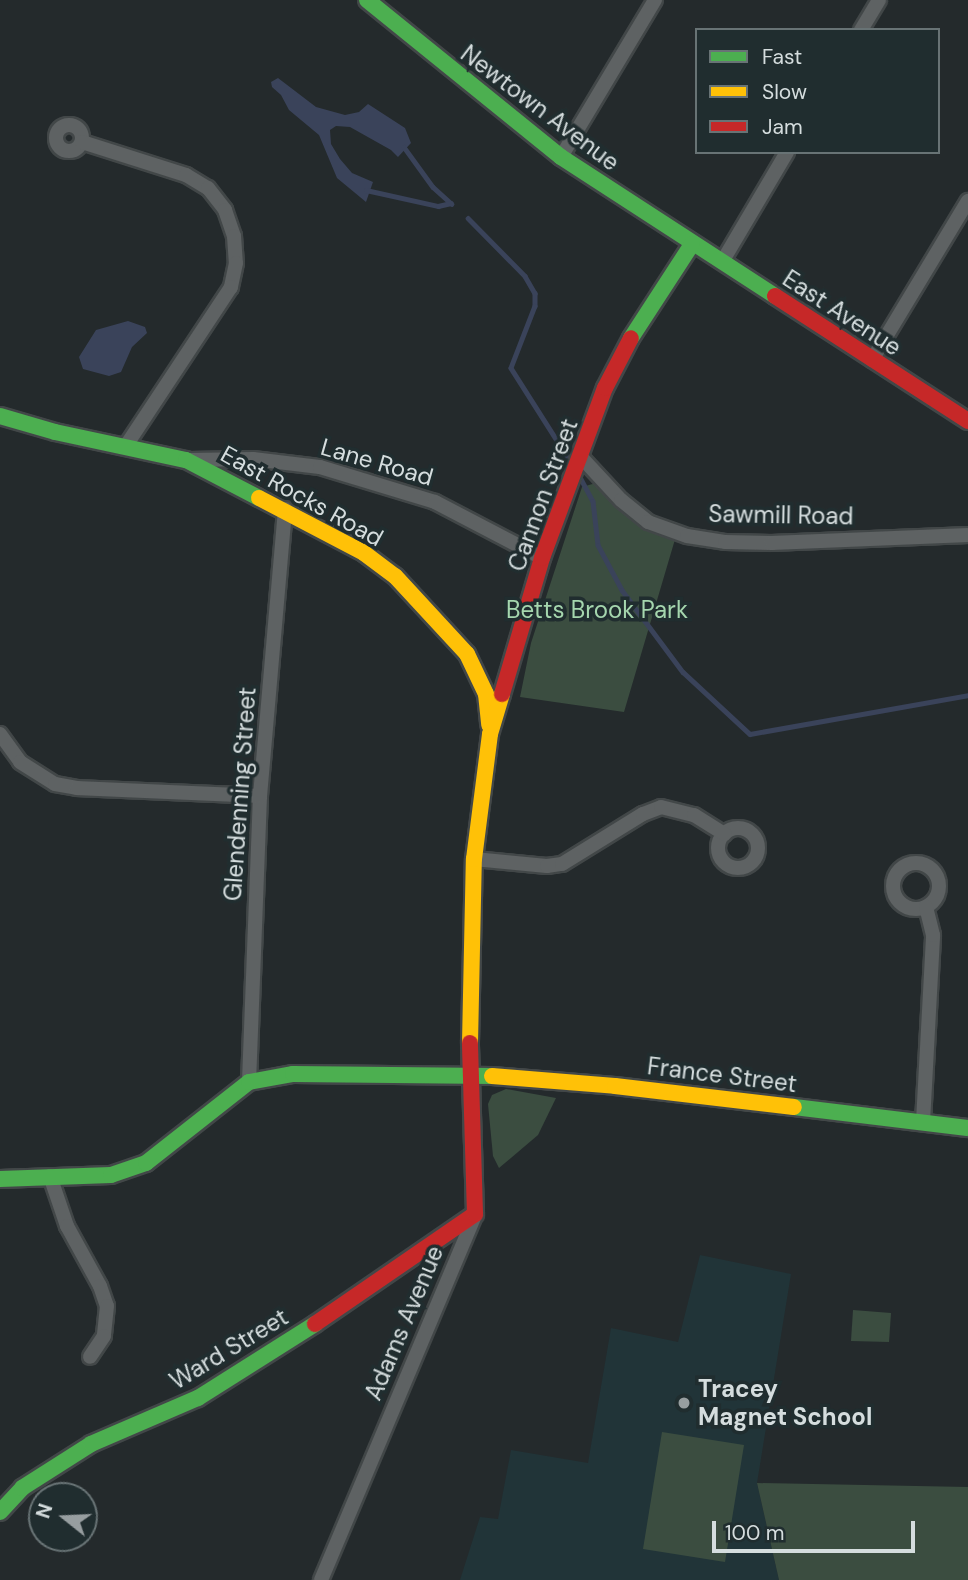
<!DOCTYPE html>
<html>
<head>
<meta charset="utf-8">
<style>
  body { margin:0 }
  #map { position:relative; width:968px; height:1580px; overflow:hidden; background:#242a2c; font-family:"DM Sans",sans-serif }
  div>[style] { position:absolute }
  .built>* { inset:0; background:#213438 }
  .green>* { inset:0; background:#3b4d40 }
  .water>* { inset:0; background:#3a435a }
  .stream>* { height:4.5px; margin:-2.25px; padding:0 2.25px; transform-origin:2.25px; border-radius:2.25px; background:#3a435a }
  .roads { filter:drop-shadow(2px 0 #424748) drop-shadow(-2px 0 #424748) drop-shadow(0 2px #424748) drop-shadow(0 -2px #424748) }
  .street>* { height:14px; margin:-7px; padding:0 7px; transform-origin:7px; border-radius:7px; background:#5e6263 }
  .street>.ring { margin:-7px; padding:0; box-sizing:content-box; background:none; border:14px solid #5e6263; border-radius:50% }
  .fast>* { height:16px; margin:-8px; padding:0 8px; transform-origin:8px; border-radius:8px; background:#4caf50 }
  .slow>* { height:16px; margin:-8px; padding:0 8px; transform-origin:8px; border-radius:8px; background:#ffc107 }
  .jam>* { height:16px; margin:-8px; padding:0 8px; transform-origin:8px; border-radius:8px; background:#c62828 }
  .dots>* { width:19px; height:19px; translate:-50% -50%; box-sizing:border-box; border:4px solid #202d2f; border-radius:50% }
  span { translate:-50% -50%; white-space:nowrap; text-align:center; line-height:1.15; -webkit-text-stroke:7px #202d2f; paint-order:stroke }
  .street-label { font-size:24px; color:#d5ddde }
  .park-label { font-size:24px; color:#a5d6ae }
  .poi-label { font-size:24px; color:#d5ddde; font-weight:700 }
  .left { translate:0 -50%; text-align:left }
  .legend { position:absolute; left:695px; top:28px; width:245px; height:126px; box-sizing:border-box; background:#202d2f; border:2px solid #687375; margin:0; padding:9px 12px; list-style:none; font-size:21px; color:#d5ddde }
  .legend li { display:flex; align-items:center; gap:14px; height:35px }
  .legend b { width:35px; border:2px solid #687375 }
  .north { position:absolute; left:28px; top:1482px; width:70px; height:70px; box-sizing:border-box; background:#202d2f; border:2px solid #687375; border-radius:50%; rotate:288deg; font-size:19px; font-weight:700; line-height:28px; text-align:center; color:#d5ddde }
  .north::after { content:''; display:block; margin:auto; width:24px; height:32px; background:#979ea0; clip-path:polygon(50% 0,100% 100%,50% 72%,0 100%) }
  .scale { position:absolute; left:712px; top:1521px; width:203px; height:32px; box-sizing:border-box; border:4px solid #d5ddde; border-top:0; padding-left:9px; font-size:21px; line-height:24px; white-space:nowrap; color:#d5ddde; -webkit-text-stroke:5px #202d2f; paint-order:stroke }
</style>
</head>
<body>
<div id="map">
  <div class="built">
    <div style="clip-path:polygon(700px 1255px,791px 1274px,757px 1483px,779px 1580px,460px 1580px,480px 1517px,498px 1519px,511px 1450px,588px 1463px,611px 1328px,678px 1342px)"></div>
  </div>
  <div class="green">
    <div style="clip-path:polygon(596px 483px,608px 498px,649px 527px,676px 536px,624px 712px,520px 697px,531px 643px,582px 487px)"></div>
    <div style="clip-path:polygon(506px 1089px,556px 1098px,538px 1135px,499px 1168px,493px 1156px,488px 1104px,492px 1095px)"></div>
    <div style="clip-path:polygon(853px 1310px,891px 1313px,889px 1342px,851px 1341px)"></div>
    <div style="clip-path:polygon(662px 1432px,744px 1445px,725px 1562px,643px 1549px)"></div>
    <div style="clip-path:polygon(757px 1483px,968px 1487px,968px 1580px,779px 1580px)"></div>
  </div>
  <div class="water">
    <div style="clip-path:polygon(278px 78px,316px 107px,345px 115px,359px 112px,368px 104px,405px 128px,411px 143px,398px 157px,391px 150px,350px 127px,336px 126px,330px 130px,331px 144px,340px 159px,352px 173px,373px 182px,366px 202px,337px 178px,319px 135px,289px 110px,281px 95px,272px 87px,271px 82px)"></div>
    <div style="clip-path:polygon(128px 321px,145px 327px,147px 333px,132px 347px,121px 372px,109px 376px,83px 369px,79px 357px,96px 330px)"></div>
  </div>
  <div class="stream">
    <div style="left:404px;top:147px;width:49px;rotate:54.1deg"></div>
    <div style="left:433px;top:187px;width:25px;rotate:42deg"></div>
    <div style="left:366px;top:190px;width:74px;rotate:12.5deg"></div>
    <div style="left:438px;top:206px;width:13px;rotate:-13deg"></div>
    <div style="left:468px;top:218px;width:81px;rotate:45.5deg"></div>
    <div style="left:525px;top:276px;width:20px;rotate:60deg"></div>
    <div style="left:535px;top:293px;width:13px;rotate:90deg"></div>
    <div style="left:535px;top:306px;width:66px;rotate:111.2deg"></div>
    <div style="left:511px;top:368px;width:110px;rotate:57.6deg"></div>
    <div style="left:580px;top:477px;width:27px;rotate:62deg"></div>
    <div style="left:593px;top:501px;width:44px;rotate:83.5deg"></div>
    <div style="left:598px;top:545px;width:51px;rotate:61.9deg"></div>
    <div style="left:622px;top:590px;width:102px;rotate:53.4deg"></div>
    <div style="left:683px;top:672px;width:91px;rotate:42.8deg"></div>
    <div style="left:750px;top:734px;width:221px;rotate:-10.1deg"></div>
  </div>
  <div class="roads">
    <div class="street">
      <div style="left:861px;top:30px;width:35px;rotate:-59deg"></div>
      <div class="ring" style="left:56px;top:125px;width:12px;height:12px"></div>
      <div style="left:82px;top:142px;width:109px;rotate:17.6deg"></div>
      <div style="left:186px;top:175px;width:26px;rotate:31deg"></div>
      <div style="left:208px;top:188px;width:28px;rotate:52deg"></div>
      <div style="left:225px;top:210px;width:28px;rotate:71deg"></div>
      <div style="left:234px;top:236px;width:27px;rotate:86deg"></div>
      <div style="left:236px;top:263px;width:25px;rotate:102deg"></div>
      <div style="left:231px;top:287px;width:192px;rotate:123.5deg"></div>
      <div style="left:561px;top:157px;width:183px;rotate:-59.1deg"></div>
      <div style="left:722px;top:262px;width:128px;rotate:-59.4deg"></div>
      <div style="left:872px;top:360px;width:186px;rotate:-58.9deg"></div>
      <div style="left:581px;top:457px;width:59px;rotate:47.1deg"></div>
      <div style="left:621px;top:500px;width:35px;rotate:39deg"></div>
      <div style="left:648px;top:522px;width:41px;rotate:19.7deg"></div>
      <div style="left:687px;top:536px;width:38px;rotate:9deg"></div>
      <div style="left:725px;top:542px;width:47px;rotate:1.2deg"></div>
      <div style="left:772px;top:543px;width:196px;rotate:-2.3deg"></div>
      <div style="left:189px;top:460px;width:64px;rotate:-0.9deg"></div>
      <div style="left:253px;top:459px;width:67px;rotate:6.8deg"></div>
      <div style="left:320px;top:467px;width:120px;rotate:16.9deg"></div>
      <div style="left:435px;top:502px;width:121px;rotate:27.6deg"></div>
      <div style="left:0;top:734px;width:34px;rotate:54deg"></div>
      <div style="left:20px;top:762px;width:41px;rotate:32.2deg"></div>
      <div style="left:55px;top:784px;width:22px;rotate:10deg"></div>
      <div style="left:77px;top:788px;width:183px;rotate:2.5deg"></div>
      <div class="ring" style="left:718px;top:828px;width:26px;height:26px"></div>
      <div style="left:474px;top:859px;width:73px;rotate:5.5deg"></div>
      <div style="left:547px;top:866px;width:15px;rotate:-8deg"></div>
      <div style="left:562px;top:864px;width:95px;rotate:-31.7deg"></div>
      <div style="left:643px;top:814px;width:19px;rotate:-21deg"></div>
      <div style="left:661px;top:807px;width:34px;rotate:14deg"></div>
      <div style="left:694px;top:815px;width:36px;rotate:32deg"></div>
      <div class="ring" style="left:893px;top:863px;width:32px;height:32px"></div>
      <div style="left:249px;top:1082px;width:286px;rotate:-87.8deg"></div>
      <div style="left:260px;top:796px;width:288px;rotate:-85deg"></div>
      <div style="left:923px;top:1122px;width:187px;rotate:-86.9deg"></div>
      <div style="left:933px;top:935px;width:29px;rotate:-104deg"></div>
      <div style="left:50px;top:1176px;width:53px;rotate:71.2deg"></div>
      <div style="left:67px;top:1226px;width:68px;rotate:61.2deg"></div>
      <div style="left:100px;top:1286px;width:21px;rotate:71deg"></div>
      <div style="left:107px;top:1306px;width:30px;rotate:96deg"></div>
      <div style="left:104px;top:1336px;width:25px;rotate:124deg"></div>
      <div style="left:321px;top:1580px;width:394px;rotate:-67.1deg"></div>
    </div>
    <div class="fast">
      <div style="left:367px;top:0;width:250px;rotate:39deg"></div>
      <div style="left:561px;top:157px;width:255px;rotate:33deg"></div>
      <div style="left:631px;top:338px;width:112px;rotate:-57deg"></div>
      <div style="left:0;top:416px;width:57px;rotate:16.2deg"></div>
      <div style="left:55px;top:432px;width:134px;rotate:12.1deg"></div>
      <div style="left:186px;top:460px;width:82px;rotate:27.5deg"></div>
      <div style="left:794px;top:1107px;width:175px;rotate:6.9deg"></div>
      <div style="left:0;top:1179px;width:111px;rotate:-2.1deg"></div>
      <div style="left:111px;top:1175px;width:37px;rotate:-19deg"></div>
      <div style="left:146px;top:1163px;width:131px;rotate:-38.2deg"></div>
      <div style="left:249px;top:1082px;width:45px;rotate:-10.3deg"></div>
      <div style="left:293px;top:1074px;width:199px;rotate:0.6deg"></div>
      <div style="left:0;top:1512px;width:33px;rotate:-47deg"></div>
      <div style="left:22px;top:1488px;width:82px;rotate:-32.5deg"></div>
      <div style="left:91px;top:1444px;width:116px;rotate:-23.3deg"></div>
      <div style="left:198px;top:1398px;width:138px;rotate:-32.3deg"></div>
    </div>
    <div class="slow">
      <div style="left:259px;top:498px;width:119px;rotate:27.6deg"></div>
      <div style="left:364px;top:553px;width:39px;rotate:37deg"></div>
      <div style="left:395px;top:576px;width:106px;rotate:47.3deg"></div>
      <div style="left:467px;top:654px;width:44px;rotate:64.6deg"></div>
      <div style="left:486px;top:694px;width:31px;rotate:84deg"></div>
      <div style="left:470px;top:1043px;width:184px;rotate:-88.8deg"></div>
      <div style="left:474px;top:859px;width:126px;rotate:-82.7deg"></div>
      <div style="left:490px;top:734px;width:42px;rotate:-73.3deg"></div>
      <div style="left:492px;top:1076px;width:123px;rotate:4.6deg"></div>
      <div style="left:615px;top:1086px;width:180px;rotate:6.7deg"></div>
    </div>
    <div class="jam">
      <div style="left:775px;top:296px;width:230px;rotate:32.9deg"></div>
      <div style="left:502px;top:694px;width:142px;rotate:-73.6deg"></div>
      <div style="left:542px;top:558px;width:181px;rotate:-69.7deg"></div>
      <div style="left:605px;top:388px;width:56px;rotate:-62.5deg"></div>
      <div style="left:315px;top:1324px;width:194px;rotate:-34.5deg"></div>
      <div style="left:475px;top:1214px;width:171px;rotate:-91.7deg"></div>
    </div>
  </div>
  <div class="dots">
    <div style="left:684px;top:1403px;background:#979ea0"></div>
  </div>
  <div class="street-label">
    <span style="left:540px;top:108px;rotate:37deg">Newtown Avenue</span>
    <span style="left:842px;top:313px;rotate:33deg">East Avenue</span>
    <span style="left:377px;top:462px;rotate:16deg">Lane Road</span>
    <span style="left:543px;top:495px;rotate:-70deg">Cannon Street</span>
    <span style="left:302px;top:496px;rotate:29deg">East Rocks Road</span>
    <span style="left:781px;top:515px;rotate:1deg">Sawmill Road</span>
    <span style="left:240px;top:794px;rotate:-86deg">Glendenning Street</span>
    <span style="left:722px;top:1075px;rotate:7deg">France Street</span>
    <span style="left:404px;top:1323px;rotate:-67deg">Adams Avenue</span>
    <span style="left:229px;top:1349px;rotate:-31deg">Ward Street</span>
  </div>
  <div class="park-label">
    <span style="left:597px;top:610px">Betts Brook Park</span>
  </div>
  <div class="poi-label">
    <span class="left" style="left:698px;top:1403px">Tracey<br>Magnet School</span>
  </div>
  <ul class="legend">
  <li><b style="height:9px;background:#4caf50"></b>Fast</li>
  <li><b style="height:9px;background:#ffc107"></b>Slow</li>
  <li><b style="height:9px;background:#c62828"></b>Jam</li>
  </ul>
  <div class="north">N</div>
  <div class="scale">100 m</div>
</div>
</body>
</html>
